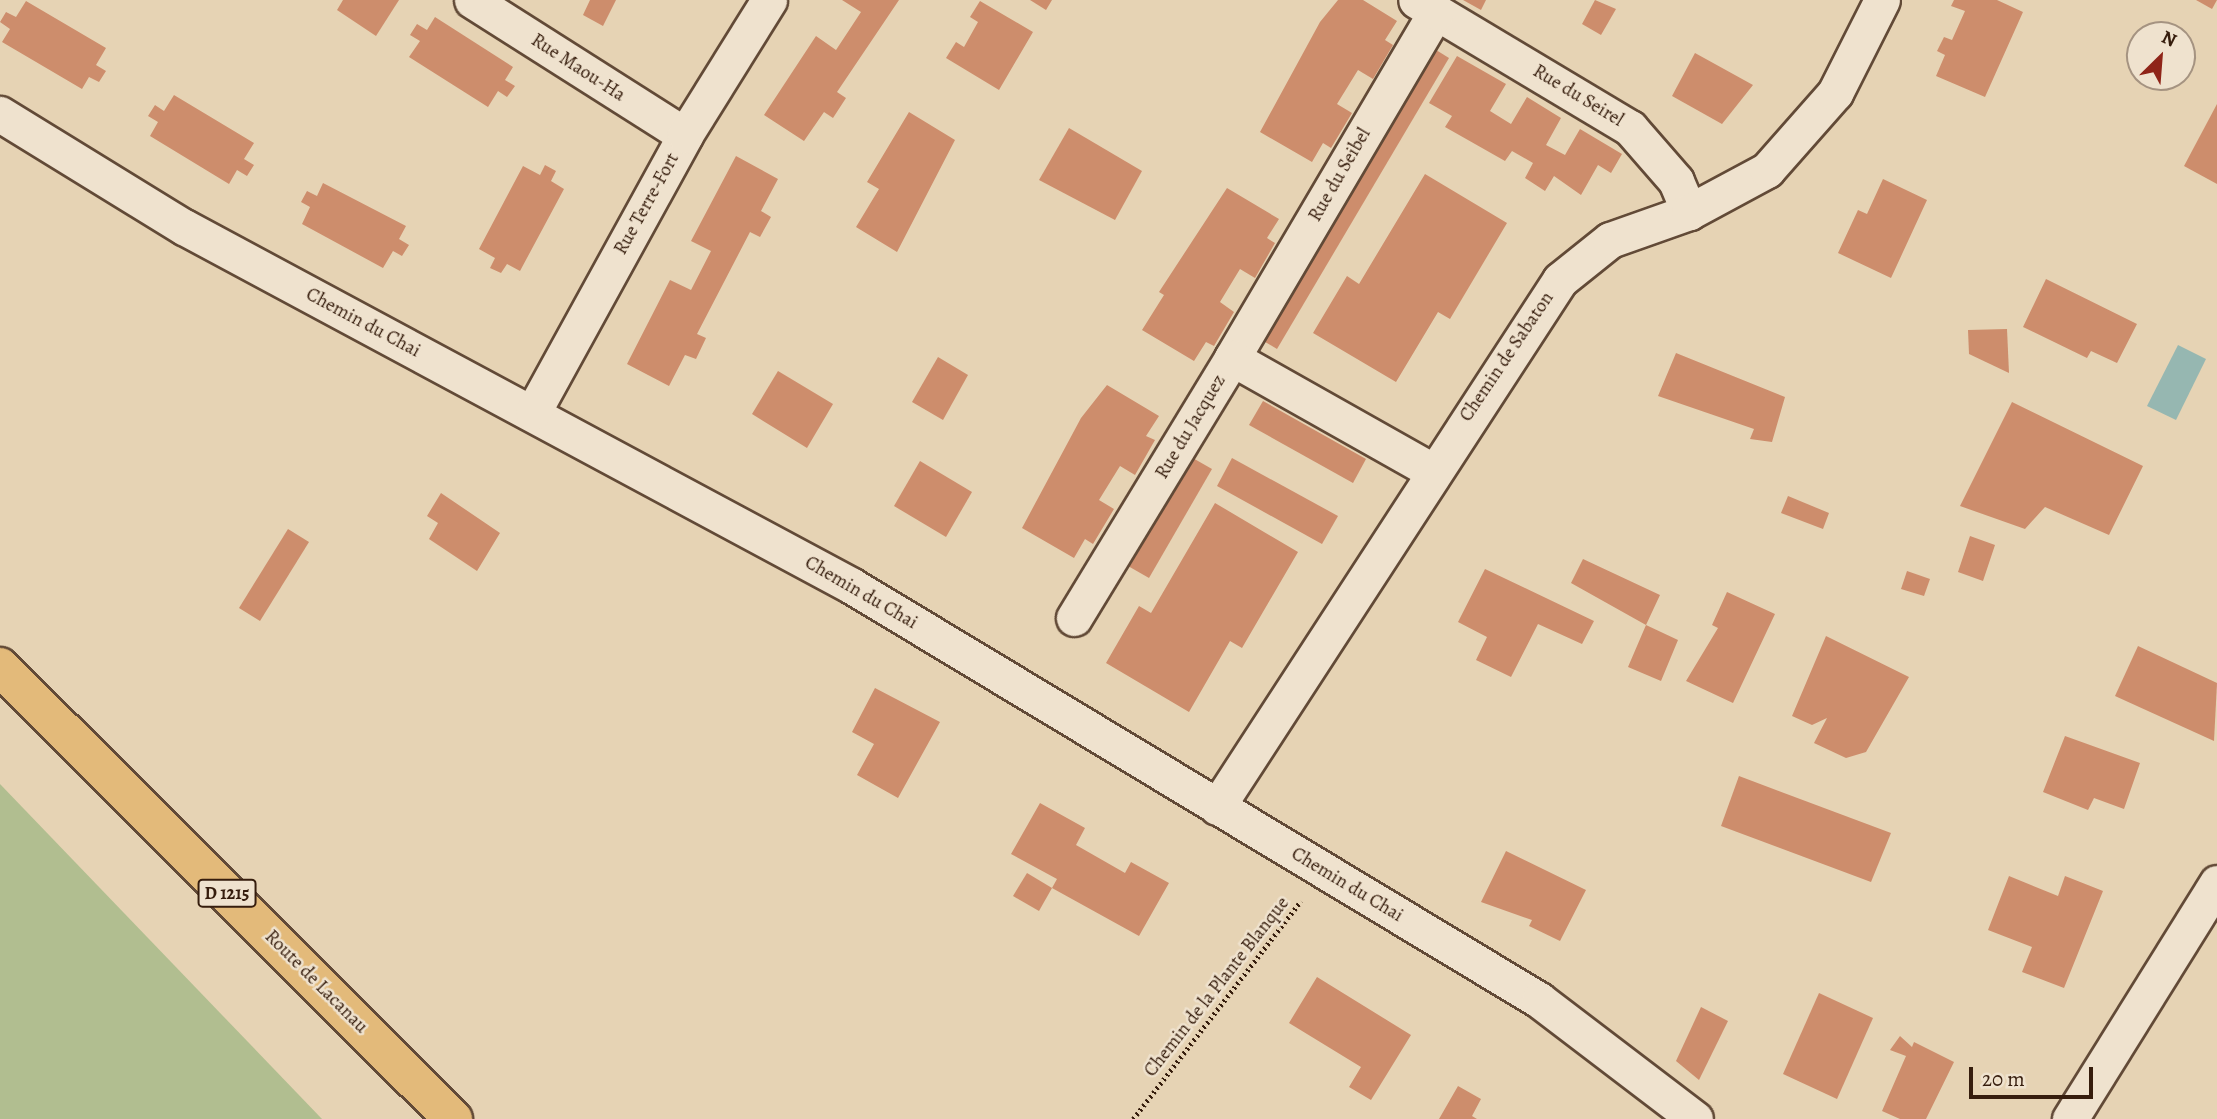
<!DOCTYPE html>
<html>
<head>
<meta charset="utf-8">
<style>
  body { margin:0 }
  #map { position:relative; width:2217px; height:1119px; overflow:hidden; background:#e6d3b4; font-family:Alegreya,serif }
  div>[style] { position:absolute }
  .green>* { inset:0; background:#b1be90 }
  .water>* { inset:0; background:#96b7b1 }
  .building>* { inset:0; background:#cd8d6c }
  .path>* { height:4.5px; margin-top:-2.25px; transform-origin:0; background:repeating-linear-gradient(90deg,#361d0d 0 2px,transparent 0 5.5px) }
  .roads { filter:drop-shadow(2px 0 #624a37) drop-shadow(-2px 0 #624a37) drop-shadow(0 2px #624a37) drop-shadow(0 -2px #624a37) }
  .street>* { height:35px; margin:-17.5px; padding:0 17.5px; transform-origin:17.5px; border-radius:17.5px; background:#efe2ce }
  .primary>* { height:38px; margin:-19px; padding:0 19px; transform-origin:19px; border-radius:19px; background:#e3ba7a }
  span { translate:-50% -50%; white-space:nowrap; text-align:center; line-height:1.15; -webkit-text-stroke:5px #efe2ce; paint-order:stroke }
  .shield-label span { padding:2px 5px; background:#efe2ce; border:2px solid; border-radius:5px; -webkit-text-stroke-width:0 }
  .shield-label { font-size:18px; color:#361d0d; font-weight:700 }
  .street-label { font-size:19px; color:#361d0d }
  .north { position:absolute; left:2126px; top:21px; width:70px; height:70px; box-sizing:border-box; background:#efe2ce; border:2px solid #a59381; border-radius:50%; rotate:25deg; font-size:19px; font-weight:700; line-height:28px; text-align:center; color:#361d0d }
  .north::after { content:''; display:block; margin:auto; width:24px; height:32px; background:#8f2418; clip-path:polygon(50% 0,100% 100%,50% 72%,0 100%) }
  .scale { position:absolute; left:1969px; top:1067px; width:124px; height:32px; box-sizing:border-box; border:4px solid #361d0d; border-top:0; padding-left:9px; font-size:21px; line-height:24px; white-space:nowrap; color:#361d0d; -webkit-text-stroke:5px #efe2ce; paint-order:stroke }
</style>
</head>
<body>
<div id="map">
  <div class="green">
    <div style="clip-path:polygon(0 784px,322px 1119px,0 1119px)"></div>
  </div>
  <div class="water">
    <div style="clip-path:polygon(2178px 345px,2206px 359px,2176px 420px,2147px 406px)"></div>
  </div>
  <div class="building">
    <div style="clip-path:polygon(343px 0,399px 0,376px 36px,337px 10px)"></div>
    <div style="clip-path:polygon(590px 0,616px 0,603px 26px,583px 15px)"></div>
    <div style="clip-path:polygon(842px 0,899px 0,837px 92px,846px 98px,833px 118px,824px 112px,804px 141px,764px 115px,816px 36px,836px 50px,861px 12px)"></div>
    <div style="clip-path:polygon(1030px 0,1052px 0,1046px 10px)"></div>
    <div style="clip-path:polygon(1338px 0,1363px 0,1397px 21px,1385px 40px,1393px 45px,1373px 79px,1358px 70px,1337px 104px,1352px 113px,1331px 148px,1323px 143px,1312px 162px,1260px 132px,1320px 22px)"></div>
    <div style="clip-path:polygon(1463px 0,1486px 0,1481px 10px)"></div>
    <div style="clip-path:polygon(1595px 0,1616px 9px,1601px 35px,1582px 24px)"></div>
    <div style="clip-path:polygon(1954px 0,1997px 0,2023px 12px,1985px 97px,1936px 76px,1945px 55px,1937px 51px,1944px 37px,1952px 40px,1965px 11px,1951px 6px)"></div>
    <div style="clip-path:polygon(2196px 0,2217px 0,2212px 9px)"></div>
    <div style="clip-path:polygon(26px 1px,106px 48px,96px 65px,106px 71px,99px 82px,89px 77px,82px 89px,2px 42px,10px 29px,0 22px,6px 12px,16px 17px)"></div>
    <div style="clip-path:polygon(980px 1px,1033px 32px,999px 90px,946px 58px,956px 42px,964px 47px,978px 22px,970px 17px)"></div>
    <div style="clip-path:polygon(435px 17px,513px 67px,505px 80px,515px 86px,507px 97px,498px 91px,488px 107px,409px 57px,420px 41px,410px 35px,417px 24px,427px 30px)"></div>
    <div style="clip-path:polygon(1428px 45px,1449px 58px,1277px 349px,1255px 336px)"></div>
    <div style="clip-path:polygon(1695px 53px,1753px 85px,1722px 124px,1672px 96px)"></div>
    <div style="clip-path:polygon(1457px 56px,1506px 84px,1490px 111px,1511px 124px,1527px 97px,1561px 118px,1546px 145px,1565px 155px,1580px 129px,1622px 154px,1611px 173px,1598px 165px,1581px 195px,1554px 176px,1545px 191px,1525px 178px,1533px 163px,1512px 151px,1505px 161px,1445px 127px,1452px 116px,1429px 103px)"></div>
    <div style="clip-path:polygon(174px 95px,254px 143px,244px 159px,254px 165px,247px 176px,237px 170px,229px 184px,150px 136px,158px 122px,148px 116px,155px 105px,164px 111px)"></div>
    <div style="clip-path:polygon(2217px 104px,2217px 184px,2184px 166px)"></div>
    <div style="clip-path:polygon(909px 112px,955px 140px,897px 252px,856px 227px,879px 189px,867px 182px)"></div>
    <div style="clip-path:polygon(1069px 128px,1142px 171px,1115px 220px,1039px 180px)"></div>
    <div style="clip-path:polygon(736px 156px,778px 179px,761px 211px,771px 217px,760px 237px,750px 232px,697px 334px,706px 338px,696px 359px,685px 355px,669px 386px,627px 364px,670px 280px,691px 290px,711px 251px,691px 241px)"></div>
    <div style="clip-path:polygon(545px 165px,556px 171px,551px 181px,564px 189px,520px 271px,507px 264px,501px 273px,490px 268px,495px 258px,479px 249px,523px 166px,540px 175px)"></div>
    <div style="clip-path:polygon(1425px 174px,1507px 223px,1450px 319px,1438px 312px,1396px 382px,1313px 333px,1347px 276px,1359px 284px)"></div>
    <div style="clip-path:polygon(1883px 179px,1927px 200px,1891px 278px,1838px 253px,1858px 210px,1867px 214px)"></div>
    <div style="clip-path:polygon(323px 183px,406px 226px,399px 239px,409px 245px,402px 256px,393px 251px,383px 268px,302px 224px,310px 207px,301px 202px,307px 191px,317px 196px)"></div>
    <div style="clip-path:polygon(1227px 188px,1279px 219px,1267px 238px,1275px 243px,1255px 278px,1240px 269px,1220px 302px,1234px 312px,1214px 346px,1206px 342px,1194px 361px,1142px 330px,1164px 295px,1159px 292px)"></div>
    <div style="clip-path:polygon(2046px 279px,2137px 324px,2117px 363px,2091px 351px,2087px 358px,2023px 327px)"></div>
    <div style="clip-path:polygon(2007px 329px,2009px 373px,1969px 354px,1968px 330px)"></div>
    <div style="clip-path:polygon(1676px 353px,1785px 397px,1772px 442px,1750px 439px,1754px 429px,1658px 396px)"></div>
    <div style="clip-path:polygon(938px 357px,968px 375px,943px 420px,912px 402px)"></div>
    <div style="clip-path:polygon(778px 371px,833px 404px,807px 448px,752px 414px)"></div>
    <div style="clip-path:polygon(1107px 385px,1159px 416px,1146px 436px,1155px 440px,1135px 475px,1120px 466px,1099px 500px,1114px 509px,1093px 544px,1085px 539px,1074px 558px,1022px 528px,1081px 418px)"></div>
    <div style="clip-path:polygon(1263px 401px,1366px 459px,1353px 483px,1249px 425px)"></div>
    <div style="clip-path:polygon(2012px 402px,2143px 466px,2109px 535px,2045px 507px,2025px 529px,1960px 506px)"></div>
    <div style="clip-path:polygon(1184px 453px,1212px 469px,1149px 578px,1121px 562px)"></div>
    <div style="clip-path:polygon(1232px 458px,1338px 516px,1322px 544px,1217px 486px)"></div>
    <div style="clip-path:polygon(920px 461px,972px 492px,946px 537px,894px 506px)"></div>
    <div style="clip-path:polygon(441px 493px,500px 533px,477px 571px,429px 539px,438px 523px,427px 516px)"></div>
    <div style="clip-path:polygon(1788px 496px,1829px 513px,1823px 529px,1781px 513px)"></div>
    <div style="clip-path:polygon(1215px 503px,1298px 552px,1242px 648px,1230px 641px,1189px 712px,1106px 663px,1139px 606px,1151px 613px)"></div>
    <div style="clip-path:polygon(288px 529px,309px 542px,260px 621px,239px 608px)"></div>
    <div style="clip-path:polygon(1970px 536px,1995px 545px,1983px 581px,1958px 572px)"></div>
    <div style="clip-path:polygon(1583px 559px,1660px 595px,1646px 625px,1678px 640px,1661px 681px,1628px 667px,1646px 625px,1571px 583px)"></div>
    <div style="clip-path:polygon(1485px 569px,1594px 621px,1582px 644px,1538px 624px,1511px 677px,1476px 660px,1487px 637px,1458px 622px)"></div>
    <div style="clip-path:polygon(1907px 571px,1930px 579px,1924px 596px,1901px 589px)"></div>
    <div style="clip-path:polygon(1727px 592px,1775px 614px,1733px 703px,1686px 681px,1718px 628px,1712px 625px)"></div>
    <div style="clip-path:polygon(1826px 636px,1909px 677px,1866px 752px,1846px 758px,1814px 743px,1827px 718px,1812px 725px,1792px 716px)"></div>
    <div style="clip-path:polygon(2138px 646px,2217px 683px,2214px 741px,2115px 696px)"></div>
    <div style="clip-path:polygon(875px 688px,940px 722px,898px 798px,857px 775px,874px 744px,852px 732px)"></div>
    <div style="clip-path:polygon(2065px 736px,2140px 763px,2124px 809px,2094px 798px,2088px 810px,2043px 792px)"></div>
    <div style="clip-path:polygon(1739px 776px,1891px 833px,1871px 882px,1721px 826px)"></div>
    <div style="clip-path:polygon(1040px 803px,1085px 828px,1076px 845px,1125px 873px,1131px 862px,1169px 883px,1139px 936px,1052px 888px,1057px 879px,1011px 854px)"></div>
    <div style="clip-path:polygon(1506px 851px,1586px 890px,1560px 941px,1529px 926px,1532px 920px,1481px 902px)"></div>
    <div style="clip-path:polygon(1027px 873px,1052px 888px,1039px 911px,1013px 896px)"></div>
    <div style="clip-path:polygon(2009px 876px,2058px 896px,2065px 876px,2103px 891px,2064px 988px,2022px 972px,2032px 947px,1988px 930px)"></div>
    <div style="clip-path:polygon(1317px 977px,1411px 1035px,1371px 1100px,1349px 1087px,1361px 1067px,1289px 1023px)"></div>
    <div style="clip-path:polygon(1819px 993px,1873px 1018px,1837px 1099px,1783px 1074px)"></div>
    <div style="clip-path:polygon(1701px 1007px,1728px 1021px,1699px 1080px,1676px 1061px)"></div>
    <div style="clip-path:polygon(1900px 1036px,1912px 1047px,1914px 1042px,1954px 1062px,1926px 1119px,1900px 1119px,1882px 1111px,1906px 1056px,1890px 1050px)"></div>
    <div style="clip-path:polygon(1458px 1086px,1481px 1099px,1472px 1116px,1477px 1119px,1439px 1119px)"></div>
  </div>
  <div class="path">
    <div style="left:1133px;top:1119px;width:275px;rotate:-52.4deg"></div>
  </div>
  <div class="roads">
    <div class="street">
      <div style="left:472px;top:0;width:252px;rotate:32.4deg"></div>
      <div style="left:1436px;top:12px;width:226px;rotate:30.9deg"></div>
      <div style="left:1630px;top:128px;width:70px;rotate:49deg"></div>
      <div style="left:1676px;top:181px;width:34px;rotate:67deg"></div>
      <div style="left:0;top:114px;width:216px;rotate:31.6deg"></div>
      <div style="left:184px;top:227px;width:758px;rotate:28.25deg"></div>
      <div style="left:852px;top:586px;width:802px;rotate:31.07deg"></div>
      <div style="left:1539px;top:1000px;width:196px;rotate:37.3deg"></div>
      <div style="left:1232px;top:358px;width:402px;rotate:-59.5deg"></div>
      <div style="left:1436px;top:12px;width:23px;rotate:-149deg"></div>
      <div style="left:533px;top:412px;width:316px;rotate:-61.2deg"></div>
      <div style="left:685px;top:135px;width:159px;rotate:-58.1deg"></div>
      <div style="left:1074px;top:618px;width:304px;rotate:-58.7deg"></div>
      <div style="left:1232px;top:358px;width:228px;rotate:29.4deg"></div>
      <div style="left:1217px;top:807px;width:629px;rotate:-56.94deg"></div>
      <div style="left:1560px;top:280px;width:64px;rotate:-38.7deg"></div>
      <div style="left:1610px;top:240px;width:84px;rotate:-19.5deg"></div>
      <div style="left:1689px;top:212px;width:89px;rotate:-28.3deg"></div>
      <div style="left:1767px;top:170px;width:103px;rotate:-48.6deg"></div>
      <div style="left:1835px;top:93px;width:104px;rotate:-63.2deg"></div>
      <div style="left:2070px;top:1119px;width:278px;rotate:-58.1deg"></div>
    </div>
    <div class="primary">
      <div style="left:0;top:667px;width:640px;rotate:44.94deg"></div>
    </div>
  </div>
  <div class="shield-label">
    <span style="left:227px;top:893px">D 1215</span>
  </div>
  <div class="street-label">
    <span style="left:578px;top:68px;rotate:33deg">Rue Maou-Ha</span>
    <span style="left:1578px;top:96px;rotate:31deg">Rue du Seirel</span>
    <span style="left:1340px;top:175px;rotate:-60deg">Rue du Seibel</span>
    <span style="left:647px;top:204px;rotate:-61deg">Rue Terre-Fort</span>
    <span style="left:363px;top:323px;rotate:28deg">Chemin du Chai</span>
    <span style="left:1507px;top:357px;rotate:-56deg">Chemin de Sabaton</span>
    <span style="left:1191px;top:427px;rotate:-59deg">Rue du Jacquez</span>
    <span style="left:861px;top:593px;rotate:30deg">Chemin du Chai</span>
    <span style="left:1347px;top:885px;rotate:31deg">Chemin du Chai</span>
    <span style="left:316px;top:982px;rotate:45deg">Route de Lacanau</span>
    <span style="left:1217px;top:987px;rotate:-52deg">Chemin de la Plante Blanque</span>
  </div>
  <div class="north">N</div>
  <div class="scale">20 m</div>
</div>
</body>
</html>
